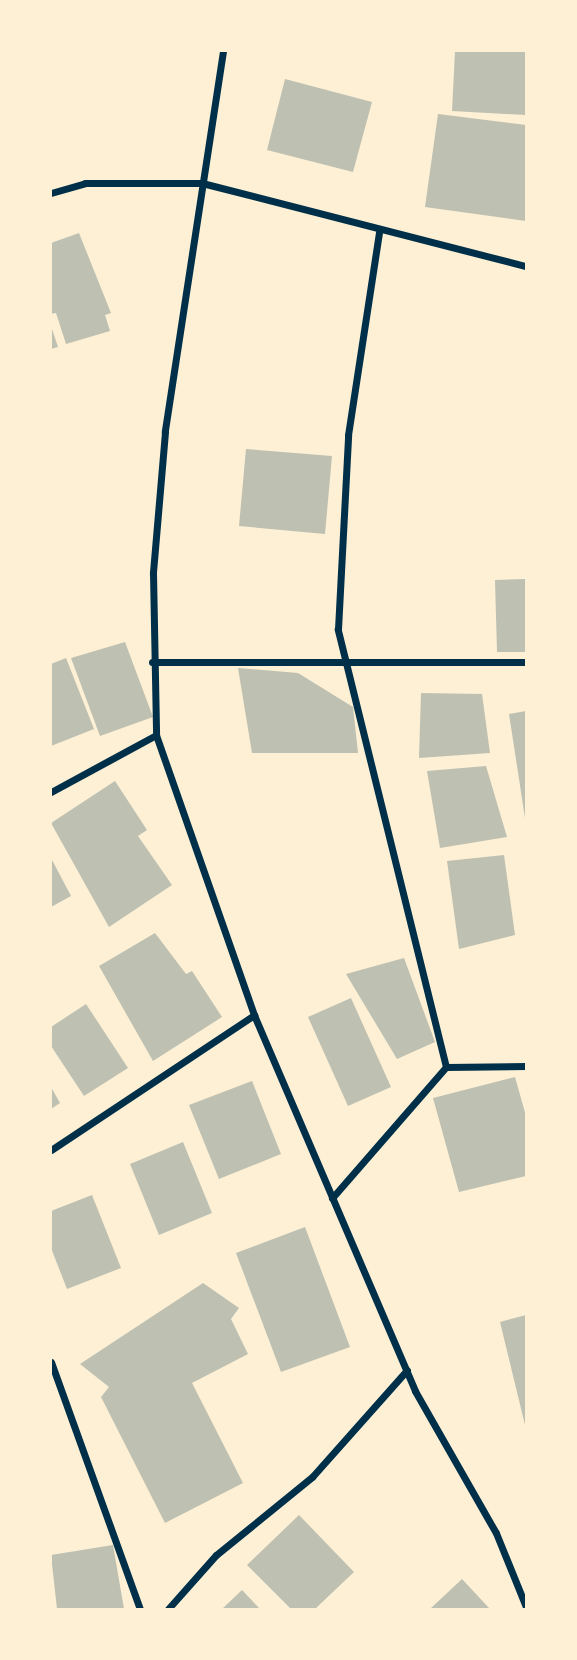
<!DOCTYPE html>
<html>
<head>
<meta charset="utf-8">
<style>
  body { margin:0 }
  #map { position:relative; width:577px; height:1660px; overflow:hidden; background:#fdf0d5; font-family:Lora,serif }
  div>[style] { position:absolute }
  .building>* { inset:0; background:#bec0b2 }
  .minor>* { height:7px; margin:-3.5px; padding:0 3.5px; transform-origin:3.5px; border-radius:3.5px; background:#003049 }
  span { translate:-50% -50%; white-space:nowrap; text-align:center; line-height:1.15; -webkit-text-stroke:7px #fdf0d5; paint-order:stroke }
  .frame { position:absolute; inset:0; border:52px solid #fdf0d5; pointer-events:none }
</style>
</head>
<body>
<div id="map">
  <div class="building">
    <div style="clip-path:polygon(455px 51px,526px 51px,526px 115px,452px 111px)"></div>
    <div style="clip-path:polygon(285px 79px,372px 102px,353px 172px,267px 150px)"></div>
    <div style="clip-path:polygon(438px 114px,526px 125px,526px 221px,425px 207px)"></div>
    <div style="clip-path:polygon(79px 233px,111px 313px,105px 315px,110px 331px,66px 344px,56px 313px,51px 314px,51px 243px)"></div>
    <div style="clip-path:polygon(51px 326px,58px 347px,51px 349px)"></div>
    <div style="clip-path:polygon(246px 449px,332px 456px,325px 534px,239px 526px)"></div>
    <div style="clip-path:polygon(526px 579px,526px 652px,497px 652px,495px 580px)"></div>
    <div style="clip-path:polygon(125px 642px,153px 717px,100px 736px,71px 658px)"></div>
    <div style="clip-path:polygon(66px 658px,94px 729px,51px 746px,51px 664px)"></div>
    <div style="clip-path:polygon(238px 668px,298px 673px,353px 707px,358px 753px,252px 753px)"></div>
    <div style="clip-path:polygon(421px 693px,482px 694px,490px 753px,419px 758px)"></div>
    <div style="clip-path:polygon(526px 711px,526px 818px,525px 818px,509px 714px)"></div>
    <div style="clip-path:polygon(486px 766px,507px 837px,440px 848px,427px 771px)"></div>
    <div style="clip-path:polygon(115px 781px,147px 830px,138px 836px,172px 885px,109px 927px,51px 823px)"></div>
    <div style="clip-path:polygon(504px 855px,515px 935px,459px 949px,447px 861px)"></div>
    <div style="clip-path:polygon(51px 858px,71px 896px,51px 907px)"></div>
    <div style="clip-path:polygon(155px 933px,186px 974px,192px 971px,222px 1017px,153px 1061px,99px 966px)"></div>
    <div style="clip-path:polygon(404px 958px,435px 1042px,397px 1059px,346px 974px)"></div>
    <div style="clip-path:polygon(351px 998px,391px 1087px,348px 1106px,308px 1017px)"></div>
    <div style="clip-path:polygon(86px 1004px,128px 1068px,84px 1096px,51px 1046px,51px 1027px)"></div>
    <div style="clip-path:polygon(515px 1077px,526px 1116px,526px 1176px,459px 1192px,433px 1098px)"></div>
    <div style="clip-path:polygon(252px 1081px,281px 1154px,219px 1179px,189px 1105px)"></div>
    <div style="clip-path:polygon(51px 1087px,60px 1103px,51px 1109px)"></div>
    <div style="clip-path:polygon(183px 1142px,212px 1213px,159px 1235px,130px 1164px)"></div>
    <div style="clip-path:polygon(92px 1195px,121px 1268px,67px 1289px,51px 1248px,51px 1211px)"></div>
    <div style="clip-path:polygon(305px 1227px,350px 1347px,281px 1372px,236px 1253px)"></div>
    <div style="clip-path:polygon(203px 1283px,239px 1308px,231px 1319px,248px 1354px,192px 1383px,243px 1483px,165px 1523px,101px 1397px,109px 1387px,80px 1364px)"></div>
    <div style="clip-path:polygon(526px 1315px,526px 1425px,525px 1425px,500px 1322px)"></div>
    <div style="clip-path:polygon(299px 1515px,354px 1572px,315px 1609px,291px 1609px,247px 1565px)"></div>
    <div style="clip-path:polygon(113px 1545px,124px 1609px,57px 1609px,51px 1555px)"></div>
    <div style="clip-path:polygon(462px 1579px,490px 1609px,430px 1609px)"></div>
    <div style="clip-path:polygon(242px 1590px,260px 1609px,222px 1609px)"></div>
  </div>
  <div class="minor">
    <div style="left:223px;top:51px;width:385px;rotate:98.7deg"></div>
    <div style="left:165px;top:432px;width:142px;rotate:94.9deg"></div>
    <div style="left:153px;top:573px;width:162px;rotate:88.9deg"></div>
    <div style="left:156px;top:735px;width:297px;rotate:70.7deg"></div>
    <div style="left:254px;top:1015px;width:409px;rotate:66.8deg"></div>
    <div style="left:415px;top:1391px;width:163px;rotate:60.3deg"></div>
    <div style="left:496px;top:1533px;width:80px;rotate:67.9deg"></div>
    <div style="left:51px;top:193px;width:35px;rotate:-16deg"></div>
    <div style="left:85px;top:183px;width:117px"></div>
    <div style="left:202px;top:183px;width:334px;rotate:14.4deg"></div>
    <div style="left:152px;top:662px;width:374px"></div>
    <div style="left:51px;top:792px;width:119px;rotate:-28.5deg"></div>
    <div style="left:446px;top:1067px;width:80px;rotate:-0.7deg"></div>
    <div style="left:51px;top:1150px;width:244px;rotate:-33.6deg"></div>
    <div style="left:332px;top:1198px;width:174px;rotate:-49deg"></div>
    <div style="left:446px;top:1067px;width:451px;rotate:-103.9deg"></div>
    <div style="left:338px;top:629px;width:194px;rotate:-87deg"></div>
    <div style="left:348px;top:435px;width:205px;rotate:-81.3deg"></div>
    <div style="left:51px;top:1362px;width:263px;rotate:70.2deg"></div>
    <div style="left:168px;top:1609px;width:72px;rotate:-48.4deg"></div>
    <div style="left:216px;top:1555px;width:124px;rotate:-39.1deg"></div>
    <div style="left:312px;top:1477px;width:143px;rotate:-48.4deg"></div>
  </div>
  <div class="frame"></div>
</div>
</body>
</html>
